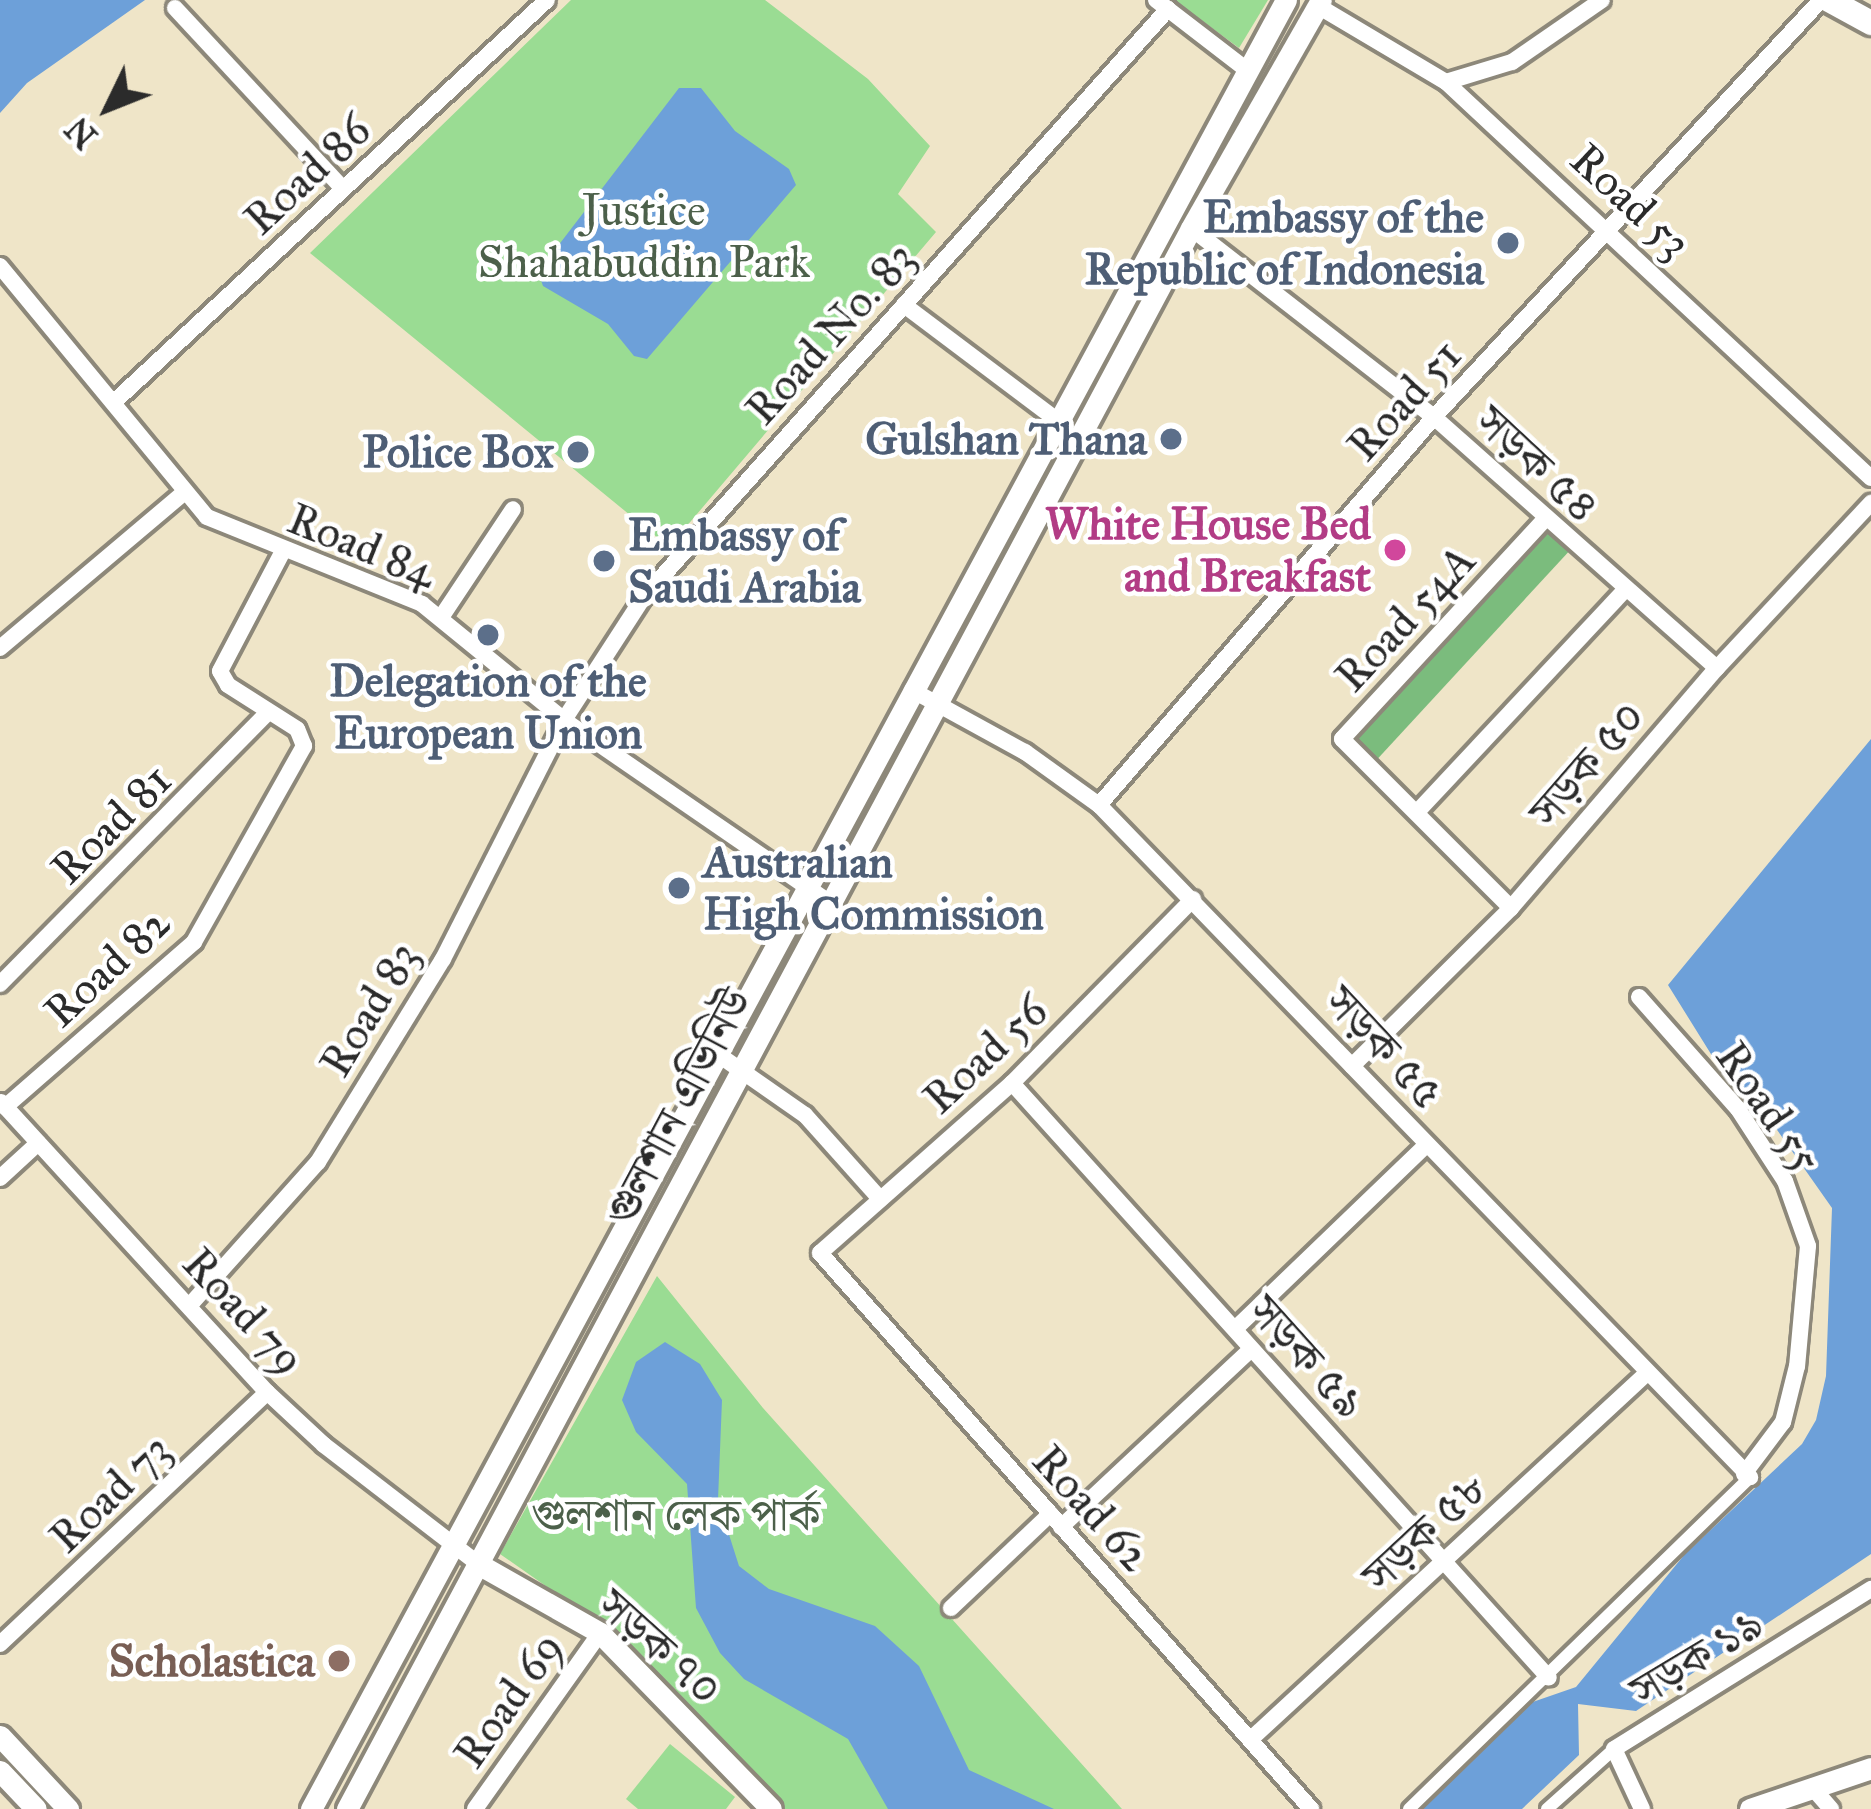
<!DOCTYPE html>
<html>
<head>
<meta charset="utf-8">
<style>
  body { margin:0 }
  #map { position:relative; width:1871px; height:1809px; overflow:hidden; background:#efe5c8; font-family:"IM FELL Great Primer","Noto Serif Bengali",serif }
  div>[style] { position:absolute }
  .green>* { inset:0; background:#9adc93 }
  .forest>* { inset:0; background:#7bbc7d }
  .water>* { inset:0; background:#6da0d9 }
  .roads { filter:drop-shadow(3px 0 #8d887a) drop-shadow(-3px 0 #8d887a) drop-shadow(0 3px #8d887a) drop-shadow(0 -3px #8d887a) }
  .pedestrian>* { height:12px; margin:-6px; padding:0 6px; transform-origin:6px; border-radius:6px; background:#fff }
  .minor>* { height:16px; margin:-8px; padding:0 8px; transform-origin:8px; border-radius:8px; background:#fff }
  .tertiary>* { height:21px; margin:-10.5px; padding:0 10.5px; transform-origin:10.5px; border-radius:10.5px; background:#fff }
  .secondary>* { height:24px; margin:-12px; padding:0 12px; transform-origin:12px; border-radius:12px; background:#fff }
  .dots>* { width:33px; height:33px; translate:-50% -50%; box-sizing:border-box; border:6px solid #fff; border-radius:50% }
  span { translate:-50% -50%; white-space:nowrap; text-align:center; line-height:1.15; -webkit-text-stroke:9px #fff; paint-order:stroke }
  .street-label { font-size:45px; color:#2b2b2b }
  .park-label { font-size:45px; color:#4c604a }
  .service-label { font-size:45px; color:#4e5e75; font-weight:700 }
  .right { translate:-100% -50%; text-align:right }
  .left { translate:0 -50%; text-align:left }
  .hotel-label { font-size:45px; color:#b23c85; font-weight:700 }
  .education-label { font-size:45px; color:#785e54; font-weight:700 }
  .north { position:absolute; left:48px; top:48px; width:120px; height:120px; -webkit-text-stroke:9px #fff; paint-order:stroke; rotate:227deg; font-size:33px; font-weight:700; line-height:48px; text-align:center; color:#2b2b2b }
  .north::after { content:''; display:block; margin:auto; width:42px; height:54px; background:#2b2b2b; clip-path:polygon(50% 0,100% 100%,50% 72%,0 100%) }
</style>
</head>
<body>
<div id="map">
  <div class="green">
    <div style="clip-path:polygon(571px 0,765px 0,868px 79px,930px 146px,898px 194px,936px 232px,669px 547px,310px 253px)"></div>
    <div style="clip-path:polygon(1174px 0,1268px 0,1239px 48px)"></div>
    <div style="clip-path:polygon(657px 1276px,763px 1408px,1122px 1809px,783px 1809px,604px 1627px,500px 1554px)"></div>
    <div style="clip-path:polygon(670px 1744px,735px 1797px,726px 1809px,638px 1809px,626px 1799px)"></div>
  </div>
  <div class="forest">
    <div style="clip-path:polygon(1543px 521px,1573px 547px,1371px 766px,1342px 739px)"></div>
  </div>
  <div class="water">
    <div style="clip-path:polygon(0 0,145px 0,27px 83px,0 113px)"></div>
    <div style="clip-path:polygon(679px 88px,701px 88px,735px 131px,789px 169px,796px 185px,647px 359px,634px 356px,608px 324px,543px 286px,538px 272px)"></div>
    <div style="clip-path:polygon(1871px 739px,1871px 1554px,1636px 1711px,1578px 1704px,1579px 1755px,1522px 1809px,1421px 1809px,1524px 1705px,1576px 1687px,1685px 1554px,1802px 1444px,1816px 1420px,1826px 1376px,1832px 1208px,1775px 1127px,1729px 1083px,1668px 985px)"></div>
    <div style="clip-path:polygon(665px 1342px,700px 1364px,722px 1400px,718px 1500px,739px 1566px,769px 1589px,875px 1626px,919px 1666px,969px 1770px,1054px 1809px,888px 1809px,848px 1739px,744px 1679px,720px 1653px,696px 1608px,687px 1484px,636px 1432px,622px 1400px,636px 1362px)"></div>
  </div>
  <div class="roads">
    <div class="pedestrian">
      <div style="left:1409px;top:1809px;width:476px;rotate:-44.2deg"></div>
      <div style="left:1547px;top:1809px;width:90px;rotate:-41.8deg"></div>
    </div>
    <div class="minor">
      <div style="left:1156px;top:0;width:115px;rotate:37.6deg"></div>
      <div style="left:1318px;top:6px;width:149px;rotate:30.7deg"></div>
      <div style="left:1446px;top:82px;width:581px;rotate:42.98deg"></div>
      <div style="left:175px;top:8px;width:247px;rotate:47.1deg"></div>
      <div style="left:1446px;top:82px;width:69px;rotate:-16.9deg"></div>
      <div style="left:1512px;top:62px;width:109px;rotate:-34.6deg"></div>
      <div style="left:1191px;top:228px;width:308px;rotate:37.9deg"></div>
      <div style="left:1434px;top:417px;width:378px;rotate:41.6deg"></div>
      <div style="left:0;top:266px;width:325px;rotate:50.5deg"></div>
      <div style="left:207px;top:517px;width:232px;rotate:22deg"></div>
      <div style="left:422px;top:604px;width:183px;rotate:39.2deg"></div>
      <div style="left:564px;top:720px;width:325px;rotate:34.5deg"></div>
      <div style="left:904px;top:305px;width:203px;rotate:37deg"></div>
      <div style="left:115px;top:401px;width:589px;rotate:-42.87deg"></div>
      <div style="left:442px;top:616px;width:128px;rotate:-56.4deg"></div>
      <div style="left:0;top:648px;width:237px;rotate:-40.2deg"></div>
      <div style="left:912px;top:690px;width:129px;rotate:28.8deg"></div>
      <div style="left:1025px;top:752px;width:91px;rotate:35.6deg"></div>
      <div style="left:1099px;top:805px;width:936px;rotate:45.91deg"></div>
      <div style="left:1099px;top:805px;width:513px;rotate:-49.19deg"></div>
      <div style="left:1434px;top:417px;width:569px;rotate:-47.14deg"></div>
      <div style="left:1418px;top:811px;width:300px;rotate:-46.9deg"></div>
      <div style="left:1193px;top:899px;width:258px;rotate:134.5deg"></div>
      <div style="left:1012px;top:1083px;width:256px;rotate:138.5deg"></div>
      <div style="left:820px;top:1253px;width:742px;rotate:48.55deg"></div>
      <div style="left:1511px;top:908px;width:239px;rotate:-135deg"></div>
      <div style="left:1342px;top:739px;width:297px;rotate:-47.3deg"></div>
      <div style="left:0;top:984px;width:382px;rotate:-45.4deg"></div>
      <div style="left:1639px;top:997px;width:149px;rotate:48.5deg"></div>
      <div style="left:1738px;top:1109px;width:86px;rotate:56.9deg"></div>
      <div style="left:1785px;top:1181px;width:69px;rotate:70.5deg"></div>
      <div style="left:1808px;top:1246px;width:121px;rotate:95.2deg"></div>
      <div style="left:1797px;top:1366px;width:58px;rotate:104deg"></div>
      <div style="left:1783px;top:1422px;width:65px;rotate:126.9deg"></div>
      <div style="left:716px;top:1053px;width:108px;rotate:34.9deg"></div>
      <div style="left:805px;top:1115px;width:113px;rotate:48.2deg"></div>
      <div style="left:1352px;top:1066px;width:224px;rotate:-44.8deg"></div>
      <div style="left:1511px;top:908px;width:316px;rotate:-49.4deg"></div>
      <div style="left:1717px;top:668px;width:226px;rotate:-47deg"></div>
      <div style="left:1012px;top:1083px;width:801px;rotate:47.93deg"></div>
      <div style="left:1px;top:1102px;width:394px;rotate:47.5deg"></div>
      <div style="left:267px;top:1392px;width:78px;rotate:42.9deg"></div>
      <div style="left:324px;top:1445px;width:197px;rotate:37.6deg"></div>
      <div style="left:5px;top:1107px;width:251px;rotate:-41.1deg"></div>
      <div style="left:194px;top:942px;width:225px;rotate:-60.7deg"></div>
      <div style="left:304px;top:746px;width:18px;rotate:-112deg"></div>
      <div style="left:297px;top:729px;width:82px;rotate:-147.5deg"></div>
      <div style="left:228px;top:685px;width:16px;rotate:-120deg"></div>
      <div style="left:220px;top:671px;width:133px;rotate:-62.3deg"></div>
      <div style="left:0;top:1178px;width:52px;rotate:-42.6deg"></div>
      <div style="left:190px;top:1305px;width:192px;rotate:-48.2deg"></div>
      <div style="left:318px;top:1162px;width:238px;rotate:-58.4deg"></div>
      <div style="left:443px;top:959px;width:268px;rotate:-63.1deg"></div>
      <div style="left:564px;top:720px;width:145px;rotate:-57.1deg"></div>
      <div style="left:643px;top:598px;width:789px;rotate:-48.29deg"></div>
      <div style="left:1235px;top:1329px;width:265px;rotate:-43.9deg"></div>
      <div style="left:1061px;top:1527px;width:260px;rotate:-43.1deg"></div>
      <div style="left:951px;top:1608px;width:137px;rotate:-43.5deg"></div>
      <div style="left:0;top:1644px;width:367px;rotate:-43.3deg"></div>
      <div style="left:1250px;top:1740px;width:539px;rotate:-42.75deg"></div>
      <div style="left:1812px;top:1787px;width:29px;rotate:49deg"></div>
      <div style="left:475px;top:1809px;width:216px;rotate:-54.6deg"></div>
      <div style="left:1642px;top:1809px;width:66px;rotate:-115deg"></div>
      <div style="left:1614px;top:1749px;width:303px;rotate:-31.9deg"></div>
    </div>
    <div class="tertiary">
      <div style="left:480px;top:1565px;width:138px;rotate:29.5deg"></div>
      <div style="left:600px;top:1633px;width:245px;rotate:45.8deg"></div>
      <div style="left:0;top:1736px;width:100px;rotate:47deg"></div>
      <div style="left:0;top:1771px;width:52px;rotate:46.5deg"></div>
      <div style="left:311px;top:1809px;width:2055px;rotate:-61.68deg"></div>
      <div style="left:347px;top:1809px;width:1792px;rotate:-61.9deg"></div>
      <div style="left:1191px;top:228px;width:262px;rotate:-60.3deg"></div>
      <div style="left:1750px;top:1809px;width:128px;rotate:-18.7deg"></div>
    </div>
    <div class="secondary">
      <div style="left:1829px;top:0;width:48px;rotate:28.7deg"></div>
    </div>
  </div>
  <div class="dots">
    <div style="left:1508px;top:243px;background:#5c6f8a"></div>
    <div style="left:1171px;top:439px;background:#5c6f8a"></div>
    <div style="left:578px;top:452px;background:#5c6f8a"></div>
    <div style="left:1395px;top:550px;background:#d1479c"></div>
    <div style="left:604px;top:561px;background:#5c6f8a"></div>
    <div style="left:488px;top:635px;background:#5c6f8a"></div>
    <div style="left:679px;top:888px;background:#5c6f8a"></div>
    <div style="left:339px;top:1661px;background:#8d6e63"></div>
  </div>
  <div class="street-label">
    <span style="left:307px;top:174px;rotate:-43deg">Road 86</span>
    <span style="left:1631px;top:201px;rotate:43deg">Road 53</span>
    <span style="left:830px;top:333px;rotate:-48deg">Road No. 83</span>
    <span style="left:1404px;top:400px;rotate:-48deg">Road 51</span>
    <span style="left:1537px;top:464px;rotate:43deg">সড়ক ৫৪</span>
    <span style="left:362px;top:545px;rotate:22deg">Road 84</span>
    <span style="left:1405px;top:618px;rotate:-47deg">Road 54A</span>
    <span style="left:1587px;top:764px;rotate:-49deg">সড়ক ৫০</span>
    <span style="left:111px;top:824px;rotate:-45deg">Road 81</span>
    <span style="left:107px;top:967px;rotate:-43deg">Road 82</span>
    <span style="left:369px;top:1009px;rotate:-59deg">Road 83</span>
    <span style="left:1384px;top:1047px;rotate:47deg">সড়ক ৫৫</span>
    <span style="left:985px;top:1054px;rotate:-43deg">Road 56</span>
    <span style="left:678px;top:1107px;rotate:-62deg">গুলশান এভিনিউ</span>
    <span style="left:1769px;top:1107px;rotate:55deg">Road 55</span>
    <span style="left:244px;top:1311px;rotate:47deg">Road 79</span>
    <span style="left:1307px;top:1357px;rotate:48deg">সড়ক ৫৯</span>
    <span style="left:110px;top:1493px;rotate:-44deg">Road 73</span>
    <span style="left:1092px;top:1508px;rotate:48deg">Road 62</span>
    <span style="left:1424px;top:1532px;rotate:-43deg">সড়ক ৫৮</span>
    <span style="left:660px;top:1647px;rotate:42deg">সড়ক ৭০</span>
    <span style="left:1697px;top:1657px;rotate:-31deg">সড়ক ১৯</span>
    <span style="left:508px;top:1700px;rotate:-55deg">Road 69</span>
  </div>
  <div class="park-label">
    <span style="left:644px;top:236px">Justice<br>Shahabuddin Park</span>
    <span style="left:676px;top:1515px">গুলশান লেক পার্ক</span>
  </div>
  <div class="service-label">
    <span class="right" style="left:1484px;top:243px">Embassy of the<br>Republic of Indonesia</span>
    <span class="right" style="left:1147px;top:439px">Gulshan Thana</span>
    <span class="right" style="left:554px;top:452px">Police Box</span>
    <span class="left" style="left:628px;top:561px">Embassy of<br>Saudi Arabia</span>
    <span style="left:488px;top:707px">Delegation of the<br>European Union</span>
    <span class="left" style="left:703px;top:888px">Australian<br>High Commission</span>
  </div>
  <div class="hotel-label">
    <span class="right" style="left:1371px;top:550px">White House Bed<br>and Breakfast</span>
  </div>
  <div class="education-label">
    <span class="right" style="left:315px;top:1661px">Scholastica</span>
  </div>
  <div class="north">N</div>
</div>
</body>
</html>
